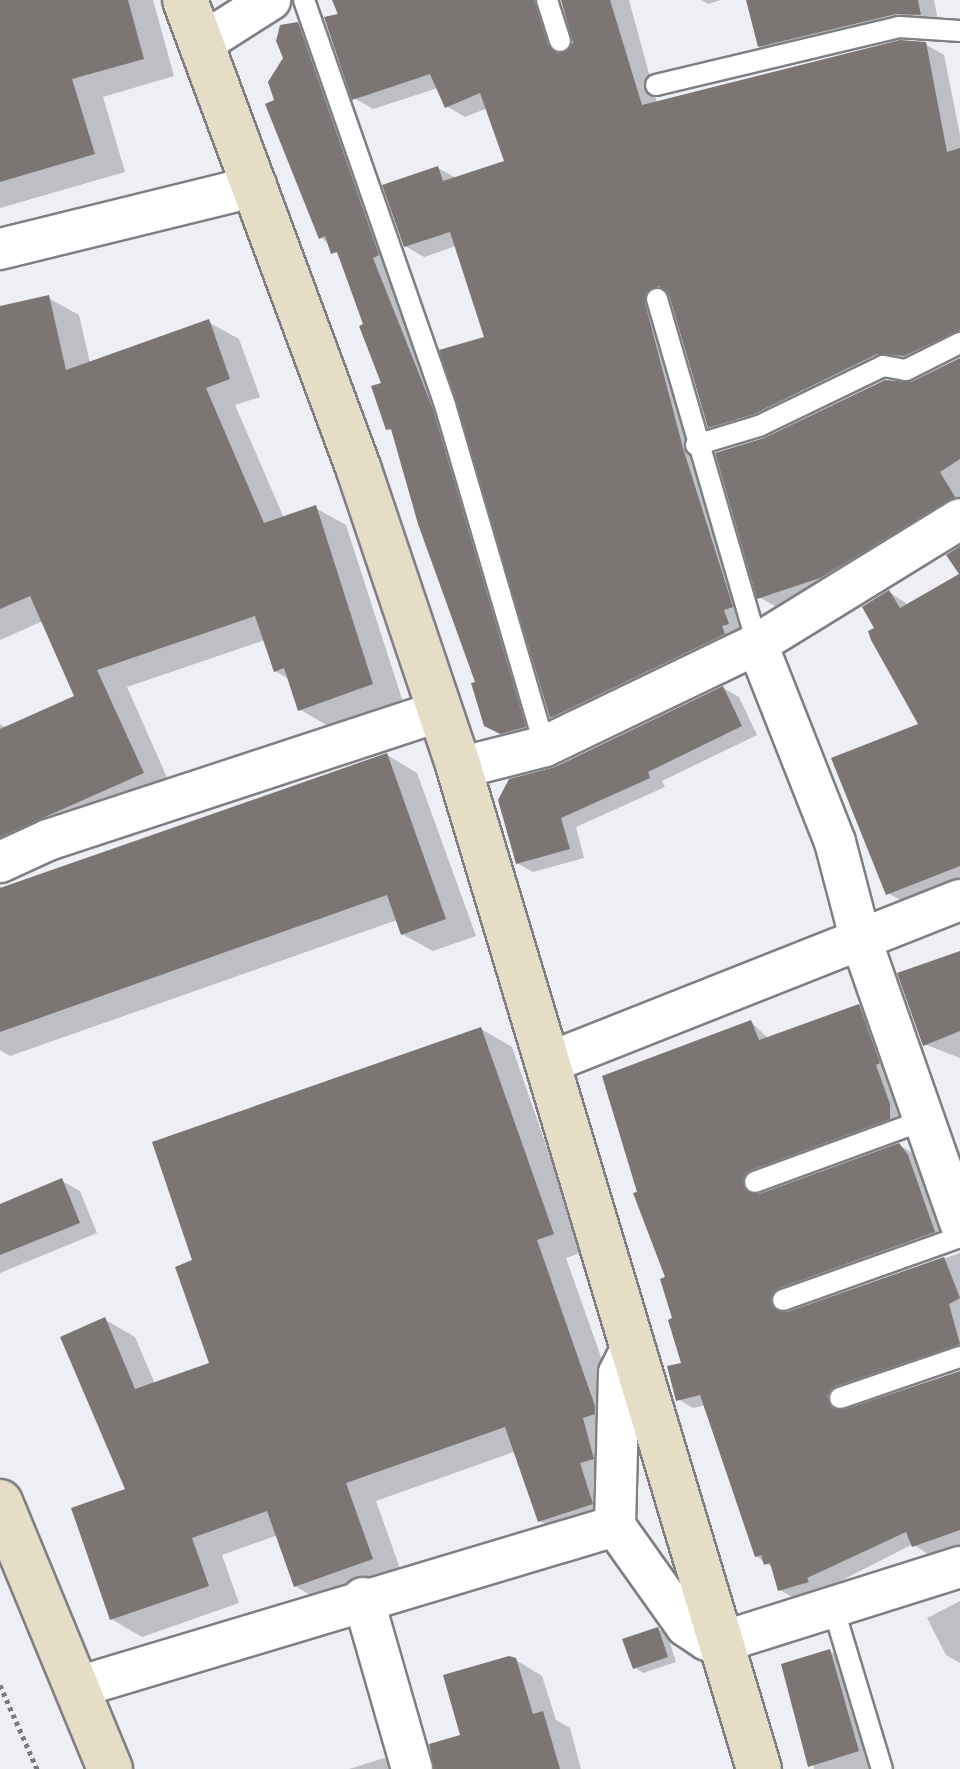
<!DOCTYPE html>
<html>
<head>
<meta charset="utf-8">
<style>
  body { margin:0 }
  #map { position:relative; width:960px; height:1769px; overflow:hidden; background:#eeeff5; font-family:"Varela Round",sans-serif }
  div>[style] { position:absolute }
  .shadow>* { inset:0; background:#0003 }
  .building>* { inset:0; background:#7b7574 }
  .path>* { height:5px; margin-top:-2.5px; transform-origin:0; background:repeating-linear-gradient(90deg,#797a7e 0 4px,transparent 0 8px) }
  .roads { filter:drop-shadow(2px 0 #7e7f84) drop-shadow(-2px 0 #7e7f84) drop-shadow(0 2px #7e7f84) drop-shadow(0 -2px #7e7f84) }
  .lane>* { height:20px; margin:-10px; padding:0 10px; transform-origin:10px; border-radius:10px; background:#fff }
  .street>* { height:40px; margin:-20px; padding:0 20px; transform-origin:20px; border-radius:20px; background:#fff }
  .secondary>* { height:44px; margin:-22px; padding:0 22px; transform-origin:22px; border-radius:22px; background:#e5ddc5 }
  span { translate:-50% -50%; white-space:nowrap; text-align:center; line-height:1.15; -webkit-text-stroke:8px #eeeff5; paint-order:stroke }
</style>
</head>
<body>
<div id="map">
  <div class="shadow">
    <div style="clip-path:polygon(0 0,153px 0,174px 76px,103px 97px,125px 172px,0 208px)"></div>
    <div style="clip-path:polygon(334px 0,560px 0,553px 15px,565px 53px,571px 52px,574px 37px,563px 0,629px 0,657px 103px,925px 44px,944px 55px,960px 135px,960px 349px,897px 364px,728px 437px,710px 426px,672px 298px,666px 301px,747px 635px,571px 727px,552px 717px,487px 338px,456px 246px,424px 257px,405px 246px,438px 168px,456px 178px,507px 162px,488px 108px,465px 117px,446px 106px,438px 88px,373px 109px,354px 98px)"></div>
    <div style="clip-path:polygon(701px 0,721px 0,708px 4px)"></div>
    <div style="clip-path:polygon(748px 0,934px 0,939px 25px,778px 57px,759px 46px)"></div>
    <div style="clip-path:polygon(297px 24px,312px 32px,446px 419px,539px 735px,516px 741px,501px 734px,478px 683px,394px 432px,388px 428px,383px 384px,366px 325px,341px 257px,321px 237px,276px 102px)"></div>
    <div style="clip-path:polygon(48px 298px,79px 315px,90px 363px,208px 322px,239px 339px,260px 397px,235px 405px,284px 518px,315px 508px,346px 525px,403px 702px,330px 727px,299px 709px,289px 679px,275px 671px,265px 640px,127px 687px,173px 791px,0 868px,0 724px,7px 728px,76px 697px,43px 621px,0 640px,0 329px)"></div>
    <div style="clip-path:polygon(960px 360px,960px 514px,778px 608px,759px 597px,765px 440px,912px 384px)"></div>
    <div style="clip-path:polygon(960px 576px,960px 885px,907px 904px,888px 893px,921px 725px,877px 629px,889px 592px,909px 605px)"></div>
    <div style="clip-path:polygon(723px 688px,739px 697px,757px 735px,662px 781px,665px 787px,576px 827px,584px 858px,533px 872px,517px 863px,556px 769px)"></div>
    <div style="clip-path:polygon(387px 755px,417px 773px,476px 936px,433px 951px,402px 934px,397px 920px,10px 1056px,0 1050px,0 885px,2px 890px)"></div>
    <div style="clip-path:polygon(960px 953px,960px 1058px,924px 1044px)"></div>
    <div style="clip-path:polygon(859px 1006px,874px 1015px,905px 1127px,766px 1178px,756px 1198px,899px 1145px,914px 1154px,949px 1241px,785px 1306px,787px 1314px,960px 1253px,960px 1359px,851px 1394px,842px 1413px,960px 1373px,960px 1552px,951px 1547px,929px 1555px,913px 1544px,823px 1590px,795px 1599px,780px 1590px,774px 1569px,756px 1556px,706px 1405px,693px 1408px,678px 1399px,683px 1364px,668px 1279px,751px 1022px,769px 1039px)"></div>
    <div style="clip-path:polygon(481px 1029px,512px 1047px,583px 1252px,566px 1258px,625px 1425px,622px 1521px,571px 1539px,540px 1521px,516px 1451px,376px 1501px,403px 1577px,326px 1604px,295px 1586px,278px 1535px,222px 1555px,239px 1603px,142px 1637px,111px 1619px,128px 1490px,104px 1319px,135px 1337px,155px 1384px,211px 1364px,195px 1262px)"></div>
    <div style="clip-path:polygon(62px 1181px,80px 1191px,97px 1233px,0 1273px,0 1206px)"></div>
    <div style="clip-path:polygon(960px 1601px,960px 1663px,946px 1655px,927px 1618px)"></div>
    <div style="clip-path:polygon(658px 1629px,667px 1634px,676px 1662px,643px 1673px,634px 1667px)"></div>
    <div style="clip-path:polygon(830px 1651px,845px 1660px,875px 1769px,814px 1769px,784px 1666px)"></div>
    <div style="clip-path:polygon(516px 1660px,542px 1676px,556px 1720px,570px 1728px,581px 1769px,436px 1769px)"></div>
    <div style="clip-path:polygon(384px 1758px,403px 1769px,349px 1769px)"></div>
  </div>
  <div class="building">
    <div style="clip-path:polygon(0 0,128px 0,144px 59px,72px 79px,95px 154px,0 182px)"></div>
    <div style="clip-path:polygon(332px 0,534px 0,548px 45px,558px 54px,573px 43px,561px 0,610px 0,642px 105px,900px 40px,926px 42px,947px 152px,960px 148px,960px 330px,904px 356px,877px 354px,754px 414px,708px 428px,669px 295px,659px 286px,647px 291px,645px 303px,683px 448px,733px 607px,724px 610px,729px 624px,722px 626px,725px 634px,550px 718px,439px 350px,484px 337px,450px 232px,404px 247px,382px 185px,438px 166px,443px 181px,504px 161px,480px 93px,445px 108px,430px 74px,352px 100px,324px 17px,338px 14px)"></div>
    <div style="clip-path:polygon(746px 0,918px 0,921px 15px,896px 14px,758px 47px)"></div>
    <div style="clip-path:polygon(298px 22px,379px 255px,373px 258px,433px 409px,526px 727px,500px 734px,484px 726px,471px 683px,475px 682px,418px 524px,391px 429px,386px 430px,371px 386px,381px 383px,359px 326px,363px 324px,337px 252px,331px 254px,325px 236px,319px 239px,265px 104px,274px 100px,268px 82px,283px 58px,276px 41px,280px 25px)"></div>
    <div style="clip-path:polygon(49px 295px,66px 370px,209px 319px,230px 379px,206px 388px,264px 523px,316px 505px,373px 684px,298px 711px,284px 668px,274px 672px,255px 616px,97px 670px,144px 773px,0 837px,0 729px,74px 696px,30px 596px,0 609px,0 306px)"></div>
    <div style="clip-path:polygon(960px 358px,960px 459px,940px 472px,955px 497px,820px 578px,757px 599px,715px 453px,764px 438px,885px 380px,911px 382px)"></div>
    <div style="clip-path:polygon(960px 546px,960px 866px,886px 895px,831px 758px,918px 724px,871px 640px,868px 631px,874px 628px,862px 607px,889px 590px,900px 608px,959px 574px,946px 555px)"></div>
    <div style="clip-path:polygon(723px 686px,742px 726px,648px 772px,650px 778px,561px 818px,570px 849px,516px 864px,498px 800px,509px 779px,555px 767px)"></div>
    <div style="clip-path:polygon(387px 753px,446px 919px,401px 935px,387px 895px,0 1032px,0 888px)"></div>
    <div style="clip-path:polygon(960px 951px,960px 1031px,923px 1046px,897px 973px)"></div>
    <div style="clip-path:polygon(859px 1004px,880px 1063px,876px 1065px,890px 1104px,890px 1119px,751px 1170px,743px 1186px,759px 1194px,899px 1143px,908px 1155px,935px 1232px,779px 1288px,771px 1304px,787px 1312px,944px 1257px,960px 1298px,949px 1304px,960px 1344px,836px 1386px,827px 1396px,832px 1408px,843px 1410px,960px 1371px,960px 1530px,912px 1547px,906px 1532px,807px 1578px,809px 1582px,778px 1591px,770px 1563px,764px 1565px,761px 1555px,755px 1557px,700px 1395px,676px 1401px,667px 1366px,681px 1363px,668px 1320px,672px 1318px,660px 1279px,665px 1277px,633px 1193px,637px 1192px,602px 1076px,751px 1020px,759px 1040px)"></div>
    <div style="clip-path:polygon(481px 1027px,554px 1234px,537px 1240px,595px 1406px,595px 1414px,583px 1418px,594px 1459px,580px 1463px,593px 1504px,538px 1522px,505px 1427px,346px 1483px,373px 1559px,294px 1587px,267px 1511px,192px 1538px,209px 1586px,110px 1620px,71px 1508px,125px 1489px,60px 1337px,105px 1317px,135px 1389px,209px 1363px,175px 1267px,192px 1260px,152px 1142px)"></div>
    <div style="clip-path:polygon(62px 1178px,80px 1223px,0 1255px,0 1204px)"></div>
    <div style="clip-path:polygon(658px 1627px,668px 1657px,633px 1669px,622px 1639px)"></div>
    <div style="clip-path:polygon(830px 1649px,859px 1751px,808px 1767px,781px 1664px)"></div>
    <div style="clip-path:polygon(509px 1656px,516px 1658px,533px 1714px,543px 1711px,560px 1769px,434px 1769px,429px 1744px,460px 1735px,443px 1675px)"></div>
  </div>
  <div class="path">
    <div style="left:0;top:1685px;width:92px;rotate:66.2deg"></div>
  </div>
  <div class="roads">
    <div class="lane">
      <div style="left:304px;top:0;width:429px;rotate:70.8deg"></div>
      <div style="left:445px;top:405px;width:355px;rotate:73.7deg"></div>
      <div style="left:547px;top:0;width:43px;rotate:72.4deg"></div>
      <div style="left:656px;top:85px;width:250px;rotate:-13.4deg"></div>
      <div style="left:899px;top:27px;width:61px;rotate:3.8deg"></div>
      <div style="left:657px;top:299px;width:359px;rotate:73.8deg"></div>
      <div style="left:696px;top:445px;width:66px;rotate:-16.8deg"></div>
      <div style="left:759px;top:426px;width:138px;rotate:-25.8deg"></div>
      <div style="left:883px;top:366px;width:23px;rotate:10deg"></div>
      <div style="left:906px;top:370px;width:60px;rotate:-26.6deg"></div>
      <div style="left:755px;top:1182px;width:180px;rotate:-20.1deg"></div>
      <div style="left:783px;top:1300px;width:188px;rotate:-19.6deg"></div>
      <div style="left:840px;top:1398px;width:127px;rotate:-18.9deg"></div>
      <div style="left:833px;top:1607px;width:169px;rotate:73.2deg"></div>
    </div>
    <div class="street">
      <div style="left:201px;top:44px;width:82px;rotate:-32.5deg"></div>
      <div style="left:0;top:249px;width:264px;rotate:-13.8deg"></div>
      <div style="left:757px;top:644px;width:213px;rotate:68.5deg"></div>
      <div style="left:835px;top:842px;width:98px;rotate:75.3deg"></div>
      <div style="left:860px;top:937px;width:302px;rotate:70.7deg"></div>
      <div style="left:459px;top:768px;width:89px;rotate:-14.3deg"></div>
      <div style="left:545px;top:746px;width:235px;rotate:-25.7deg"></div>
      <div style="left:757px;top:644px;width:238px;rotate:-31.6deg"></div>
      <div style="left:0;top:862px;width:53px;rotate:-24.6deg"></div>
      <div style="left:48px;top:840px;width:413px;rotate:-18.2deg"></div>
      <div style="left:548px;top:1063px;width:443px;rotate:-21.6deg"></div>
      <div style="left:615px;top:1526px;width:153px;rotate:-88.5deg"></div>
      <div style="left:619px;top:1373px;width:31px;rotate:-63deg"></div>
      <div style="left:363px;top:1598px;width:178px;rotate:74deg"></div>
      <div style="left:78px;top:1687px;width:561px;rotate:-16.69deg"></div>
      <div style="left:615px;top:1526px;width:123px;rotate:54.6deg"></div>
      <div style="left:686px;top:1626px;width:25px;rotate:34deg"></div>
      <div style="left:707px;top:1640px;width:15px;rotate:8deg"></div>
      <div style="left:722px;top:1642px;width:250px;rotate:-17.5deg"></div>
    </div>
    <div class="secondary">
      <div style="left:185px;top:0;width:501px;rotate:69.68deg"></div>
      <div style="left:359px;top:470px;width:314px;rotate:71.4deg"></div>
      <div style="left:459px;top:768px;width:1045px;rotate:73.32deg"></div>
      <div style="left:0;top:1502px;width:289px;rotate:67.6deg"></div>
    </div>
  </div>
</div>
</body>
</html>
